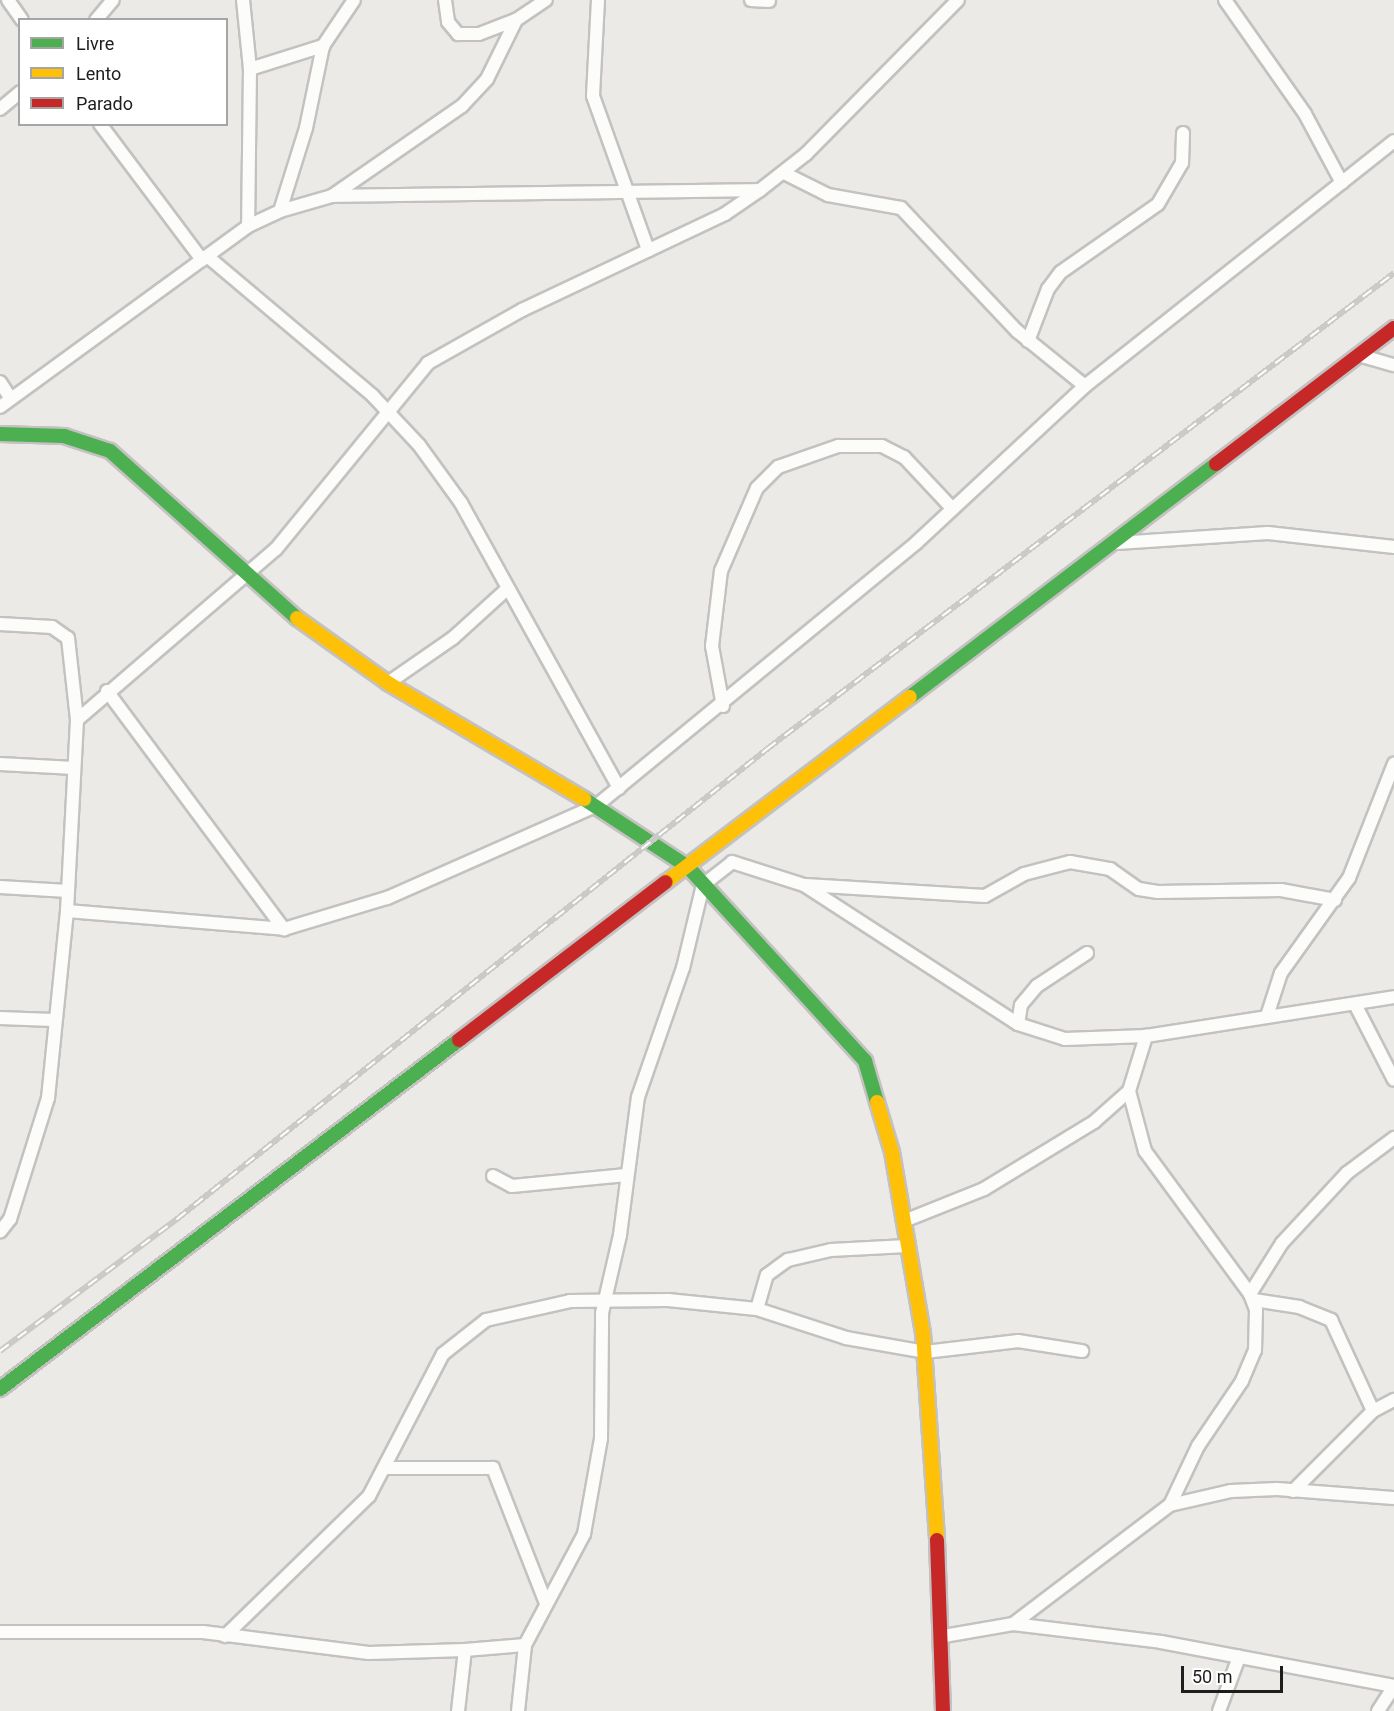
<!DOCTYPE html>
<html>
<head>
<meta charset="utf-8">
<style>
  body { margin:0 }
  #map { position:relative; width:1394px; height:1711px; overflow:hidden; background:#eceae7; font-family:Roboto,sans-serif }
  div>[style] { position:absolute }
  .roads { filter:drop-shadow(2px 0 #c3c2c1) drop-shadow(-2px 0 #c3c2c1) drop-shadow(0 2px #c3c2c1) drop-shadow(0 -2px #c3c2c1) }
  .street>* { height:12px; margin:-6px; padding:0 6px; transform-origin:6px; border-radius:6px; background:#fcfcfb }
  .fast>* { height:14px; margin:-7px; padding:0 7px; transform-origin:7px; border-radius:7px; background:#4caf50 }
  .slow>* { height:14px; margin:-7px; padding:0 7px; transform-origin:7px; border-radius:7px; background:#ffc107 }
  .jam>* { height:14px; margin:-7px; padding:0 7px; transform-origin:7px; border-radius:7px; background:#c62828 }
  .rail>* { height:6px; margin-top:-3px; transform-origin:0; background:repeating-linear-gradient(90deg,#fff 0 11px,#cacac9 0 22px); box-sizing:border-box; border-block:2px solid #cacac9 }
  span { translate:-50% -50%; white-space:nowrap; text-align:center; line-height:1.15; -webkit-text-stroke:4.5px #fff; paint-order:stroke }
  .legend { position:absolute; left:18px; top:18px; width:210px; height:108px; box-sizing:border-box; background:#fff; border:2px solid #a5a5a5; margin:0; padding:8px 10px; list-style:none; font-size:18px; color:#1e1e1e }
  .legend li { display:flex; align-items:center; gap:12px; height:30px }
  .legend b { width:30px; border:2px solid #a5a5a5 }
  .scale { position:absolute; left:1181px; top:1666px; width:102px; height:27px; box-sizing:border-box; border:3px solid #1e1e1e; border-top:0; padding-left:8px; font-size:18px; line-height:21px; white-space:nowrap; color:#1e1e1e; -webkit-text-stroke:4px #fff; paint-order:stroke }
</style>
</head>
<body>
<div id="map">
  <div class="roads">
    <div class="street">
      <div style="left:8px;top:0;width:24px;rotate:55deg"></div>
      <div style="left:243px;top:0;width:69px;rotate:84.2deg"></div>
      <div style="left:250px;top:69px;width:157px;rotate:90.7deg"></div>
      <div style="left:445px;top:0;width:22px;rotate:82deg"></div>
      <div style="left:448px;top:22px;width:16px;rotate:50deg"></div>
      <div style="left:458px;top:34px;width:21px"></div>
      <div style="left:479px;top:34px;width:40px;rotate:-21deg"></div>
      <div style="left:598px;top:0;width:96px;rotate:93deg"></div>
      <div style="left:593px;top:96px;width:164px;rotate:70.3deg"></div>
      <div style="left:751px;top:0;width:18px;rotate:3deg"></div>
      <div style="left:1225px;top:0;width:139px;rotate:54.9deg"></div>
      <div style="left:1305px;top:114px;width:78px;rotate:61.8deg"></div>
      <div style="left:96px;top:20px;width:26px;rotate:-50deg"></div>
      <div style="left:250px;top:69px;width:77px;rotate:-17.5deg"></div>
      <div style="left:0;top:109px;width:26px;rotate:-40deg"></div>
      <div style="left:100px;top:124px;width:170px;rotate:53.1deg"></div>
      <div style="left:784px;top:173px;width:49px;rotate:26.6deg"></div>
      <div style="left:828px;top:195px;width:74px;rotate:10.1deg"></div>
      <div style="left:901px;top:208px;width:169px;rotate:46.7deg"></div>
      <div style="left:1017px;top:331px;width:87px;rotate:39deg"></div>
      <div style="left:332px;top:196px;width:158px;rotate:-34.7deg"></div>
      <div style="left:462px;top:106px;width:37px;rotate:-47deg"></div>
      <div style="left:487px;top:79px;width:66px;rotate:-63.8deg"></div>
      <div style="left:516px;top:20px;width:36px;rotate:-34deg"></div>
      <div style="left:280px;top:211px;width:87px;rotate:-72.6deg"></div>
      <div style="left:306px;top:128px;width:84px;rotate:-78.3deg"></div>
      <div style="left:323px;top:46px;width:55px;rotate:-56deg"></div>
      <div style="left:207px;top:256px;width:217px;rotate:40.1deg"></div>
      <div style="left:373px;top:396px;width:67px;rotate:46.8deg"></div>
      <div style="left:419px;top:445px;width:72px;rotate:54.1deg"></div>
      <div style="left:461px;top:503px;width:326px;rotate:61deg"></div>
      <div style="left:1028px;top:341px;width:56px;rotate:-69deg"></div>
      <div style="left:1048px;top:289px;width:21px;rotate:-53deg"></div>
      <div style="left:1061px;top:272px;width:118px;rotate:-35deg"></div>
      <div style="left:1158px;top:204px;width:48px;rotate:-59.7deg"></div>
      <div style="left:1182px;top:163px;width:30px;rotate:-88deg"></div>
      <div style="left:1358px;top:355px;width:37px;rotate:16deg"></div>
      <div style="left:0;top:382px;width:20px;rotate:57deg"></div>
      <div style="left:0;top:407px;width:307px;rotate:-36.1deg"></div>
      <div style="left:248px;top:226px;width:35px;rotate:-25deg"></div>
      <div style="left:280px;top:211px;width:54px;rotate:-16.1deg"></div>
      <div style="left:332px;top:196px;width:428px;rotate:-0.8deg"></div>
      <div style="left:760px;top:190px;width:58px;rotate:-38deg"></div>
      <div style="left:806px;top:154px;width:216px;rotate:-45.4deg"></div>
      <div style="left:1117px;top:543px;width:151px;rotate:-3.8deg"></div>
      <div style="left:1268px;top:533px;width:127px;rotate:6.3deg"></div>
      <div style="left:0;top:624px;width:52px;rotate:3.3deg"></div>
      <div style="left:52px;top:627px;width:19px;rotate:35deg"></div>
      <div style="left:68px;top:638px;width:82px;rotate:83.7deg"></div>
      <div style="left:77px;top:720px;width:191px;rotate:93deg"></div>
      <div style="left:67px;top:911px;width:188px;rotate:95.8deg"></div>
      <div style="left:48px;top:1098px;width:127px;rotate:107.4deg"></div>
      <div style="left:10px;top:1219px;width:16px;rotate:128deg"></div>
      <div style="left:388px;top:683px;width:79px;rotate:-34.7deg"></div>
      <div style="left:453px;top:638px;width:72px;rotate:-42.2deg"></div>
      <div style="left:107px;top:691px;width:297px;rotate:53.4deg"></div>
      <div style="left:723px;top:706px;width:61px;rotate:-100.4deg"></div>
      <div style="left:712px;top:646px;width:76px;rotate:-83.2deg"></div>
      <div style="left:721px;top:571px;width:90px;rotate:-66.6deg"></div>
      <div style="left:757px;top:488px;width:30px;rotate:-45deg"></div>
      <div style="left:778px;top:467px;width:64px;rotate:-19.3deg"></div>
      <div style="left:838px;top:446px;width:44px"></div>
      <div style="left:882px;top:446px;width:25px;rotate:27deg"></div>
      <div style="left:904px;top:457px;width:69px;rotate:46.8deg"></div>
      <div style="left:77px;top:720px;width:262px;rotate:-40.7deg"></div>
      <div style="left:276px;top:549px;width:240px;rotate:-50.7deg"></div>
      <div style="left:428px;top:363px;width:108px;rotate:-29.4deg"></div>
      <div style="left:522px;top:310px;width:225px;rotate:-25.3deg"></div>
      <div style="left:725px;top:214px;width:42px;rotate:-34.4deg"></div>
      <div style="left:0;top:764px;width:74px;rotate:3.1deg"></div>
      <div style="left:806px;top:885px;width:179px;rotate:3.5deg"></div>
      <div style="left:985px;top:896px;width:45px;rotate:-29.4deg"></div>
      <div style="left:1024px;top:874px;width:48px;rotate:-14.6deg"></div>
      <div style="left:1070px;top:862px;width:41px;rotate:9.9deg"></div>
      <div style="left:1110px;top:869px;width:35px;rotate:35deg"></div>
      <div style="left:1139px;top:889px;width:19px;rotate:9deg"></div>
      <div style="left:1158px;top:892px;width:123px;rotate:-0.9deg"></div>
      <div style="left:1281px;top:890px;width:55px;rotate:10.5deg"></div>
      <div style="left:0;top:887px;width:68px;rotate:3.4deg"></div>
      <div style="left:67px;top:911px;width:218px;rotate:4.7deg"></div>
      <div style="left:284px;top:929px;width:108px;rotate:-16.8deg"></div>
      <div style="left:387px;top:898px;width:228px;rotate:-23.8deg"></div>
      <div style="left:596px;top:806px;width:414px;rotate:-39.4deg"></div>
      <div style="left:916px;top:543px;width:231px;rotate:-42.9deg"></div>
      <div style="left:1085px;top:386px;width:394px;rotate:-38.4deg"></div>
      <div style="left:1355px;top:1004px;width:85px;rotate:62.8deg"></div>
      <div style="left:1267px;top:1016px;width:45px;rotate:-72deg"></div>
      <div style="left:1281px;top:973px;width:117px;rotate:-54.4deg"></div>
      <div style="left:1349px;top:878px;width:123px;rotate:-68.5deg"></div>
      <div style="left:0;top:1018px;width:53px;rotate:2.2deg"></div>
      <div style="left:1018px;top:1024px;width:19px;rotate:-81deg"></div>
      <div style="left:1021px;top:1005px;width:25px;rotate:-50deg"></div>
      <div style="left:1037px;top:986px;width:60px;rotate:-33.4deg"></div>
      <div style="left:1129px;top:1091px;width:62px;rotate:75.1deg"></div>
      <div style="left:1145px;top:1151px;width:177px;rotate:53.7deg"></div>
      <div style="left:1250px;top:1294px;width:17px;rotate:69deg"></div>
      <div style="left:1256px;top:1310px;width:40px;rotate:91.4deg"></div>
      <div style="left:1255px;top:1350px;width:34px;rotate:113deg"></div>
      <div style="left:1242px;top:1381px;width:78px;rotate:124.1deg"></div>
      <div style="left:1198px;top:1446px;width:65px;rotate:115.4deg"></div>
      <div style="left:493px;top:1176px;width:21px;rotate:28deg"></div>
      <div style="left:512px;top:1186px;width:115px;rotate:-5.5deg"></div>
      <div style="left:904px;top:1221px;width:86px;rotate:-21.8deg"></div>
      <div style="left:984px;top:1189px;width:129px;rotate:-31.3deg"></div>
      <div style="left:1094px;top:1122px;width:47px;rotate:-41.5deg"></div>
      <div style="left:1129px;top:1091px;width:58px;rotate:-72.8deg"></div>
      <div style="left:1250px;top:1294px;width:60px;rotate:-57.9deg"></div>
      <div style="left:1282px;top:1243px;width:96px;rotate:-47.1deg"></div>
      <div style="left:1347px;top:1173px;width:59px;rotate:-36.7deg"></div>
      <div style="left:1254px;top:1300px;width:46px;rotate:8.8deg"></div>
      <div style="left:1299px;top:1307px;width:35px;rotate:22deg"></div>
      <div style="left:1331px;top:1320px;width:100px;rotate:65.2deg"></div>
      <div style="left:757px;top:1309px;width:35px;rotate:-74deg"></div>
      <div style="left:767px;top:1275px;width:26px;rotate:-36deg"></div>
      <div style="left:788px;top:1260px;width:44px;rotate:-13.1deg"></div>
      <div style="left:831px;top:1250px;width:76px;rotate:-3deg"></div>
      <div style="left:387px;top:1468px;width:106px"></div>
      <div style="left:493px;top:1468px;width:143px;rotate:68.6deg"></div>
      <div style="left:1293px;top:1491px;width:113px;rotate:-45deg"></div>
      <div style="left:1373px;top:1411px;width:24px;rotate:-28deg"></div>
      <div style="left:1013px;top:1624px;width:197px;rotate:-37.2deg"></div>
      <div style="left:1170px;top:1505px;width:63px;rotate:-12.9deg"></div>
      <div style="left:1231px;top:1491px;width:46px;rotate:-2.5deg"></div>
      <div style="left:1277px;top:1489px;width:117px;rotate:4.4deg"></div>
      <div style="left:0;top:1632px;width:203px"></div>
      <div style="left:203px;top:1632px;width:167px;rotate:7.2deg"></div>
      <div style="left:369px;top:1653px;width:96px;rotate:-1.8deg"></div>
      <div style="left:225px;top:1636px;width:201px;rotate:-44.2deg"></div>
      <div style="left:369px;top:1496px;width:160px;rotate:-62.5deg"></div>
      <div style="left:443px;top:1354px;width:55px;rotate:-38.3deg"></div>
      <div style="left:486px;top:1320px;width:86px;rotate:-12.7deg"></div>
      <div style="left:570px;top:1301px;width:98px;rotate:-0.6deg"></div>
      <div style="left:668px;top:1300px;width:89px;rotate:5.8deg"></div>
      <div style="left:757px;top:1309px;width:94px;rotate:18deg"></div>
      <div style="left:846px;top:1338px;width:80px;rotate:10deg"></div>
      <div style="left:925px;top:1352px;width:94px;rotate:-6.7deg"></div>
      <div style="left:1018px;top:1341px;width:65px;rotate:8.9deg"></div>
      <div style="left:944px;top:1636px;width:70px;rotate:-9.9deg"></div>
      <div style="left:1013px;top:1624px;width:149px;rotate:6.9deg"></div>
      <div style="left:1161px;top:1642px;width:237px;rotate:10.7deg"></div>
      <div style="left:458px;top:1711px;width:61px;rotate:-83.5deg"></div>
      <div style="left:465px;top:1650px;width:60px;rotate:-4.8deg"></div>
      <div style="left:525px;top:1645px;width:126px;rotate:-62deg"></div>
      <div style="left:584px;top:1534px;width:97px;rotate:-79.9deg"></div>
      <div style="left:601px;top:1439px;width:126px;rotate:-89.5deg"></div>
      <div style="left:602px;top:1313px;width:80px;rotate:-77deg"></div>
      <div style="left:620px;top:1235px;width:139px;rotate:-82.6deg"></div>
      <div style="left:638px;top:1097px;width:137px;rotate:-70.8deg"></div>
      <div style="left:683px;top:968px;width:85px;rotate:-76.5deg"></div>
      <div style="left:703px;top:885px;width:37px;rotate:-38deg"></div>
      <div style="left:732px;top:862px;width:76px;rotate:17.7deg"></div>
      <div style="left:804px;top:885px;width:255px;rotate:33deg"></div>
      <div style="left:1018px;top:1024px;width:49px;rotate:17.7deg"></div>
      <div style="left:1065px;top:1039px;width:81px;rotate:-2.1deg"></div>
      <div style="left:1146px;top:1036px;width:251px;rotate:-8.9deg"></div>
      <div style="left:518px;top:1711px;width:66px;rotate:-83.9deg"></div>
      <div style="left:1219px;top:1711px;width:58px;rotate:-69.7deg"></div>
      <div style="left:1378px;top:1711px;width:30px;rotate:-57deg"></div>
    </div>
    <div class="fast">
      <div style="left:0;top:434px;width:64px;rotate:1.8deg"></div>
      <div style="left:64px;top:436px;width:48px;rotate:18.1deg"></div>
      <div style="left:110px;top:451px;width:251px;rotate:41.8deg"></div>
      <div style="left:910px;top:697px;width:385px;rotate:-37.3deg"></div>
      <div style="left:584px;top:799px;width:124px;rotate:33.2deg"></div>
      <div style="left:688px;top:867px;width:263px;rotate:47.6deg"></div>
      <div style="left:865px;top:1061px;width:43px;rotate:73.7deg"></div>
      <div style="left:0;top:1389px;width:577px;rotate:-37.25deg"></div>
    </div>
    <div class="slow">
      <div style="left:297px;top:618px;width:112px;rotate:35.5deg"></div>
      <div style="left:388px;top:683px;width:228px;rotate:30.6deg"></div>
      <div style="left:666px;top:882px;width:306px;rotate:-37.2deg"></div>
      <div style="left:877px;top:1102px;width:52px;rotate:73.3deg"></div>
      <div style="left:892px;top:1152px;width:184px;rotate:80.3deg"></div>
      <div style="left:923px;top:1333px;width:207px;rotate:86.1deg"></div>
    </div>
    <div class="jam">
      <div style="left:1216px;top:464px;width:224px;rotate:-37.4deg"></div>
      <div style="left:459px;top:1040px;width:260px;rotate:-37.4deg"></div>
      <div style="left:937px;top:1540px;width:171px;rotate:88deg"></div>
    </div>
  </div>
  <div class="rail">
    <div style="left:0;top:1351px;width:221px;rotate:-36.7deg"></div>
    <div style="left:177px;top:1219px;width:754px;rotate:-38.54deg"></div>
    <div style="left:767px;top:749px;width:787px;rotate:-37.2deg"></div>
  </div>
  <ul class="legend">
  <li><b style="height:8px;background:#4caf50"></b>Livre</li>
  <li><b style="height:8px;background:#ffc107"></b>Lento</li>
  <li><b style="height:8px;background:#c62828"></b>Parado</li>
  </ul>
  <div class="scale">50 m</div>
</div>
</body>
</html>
